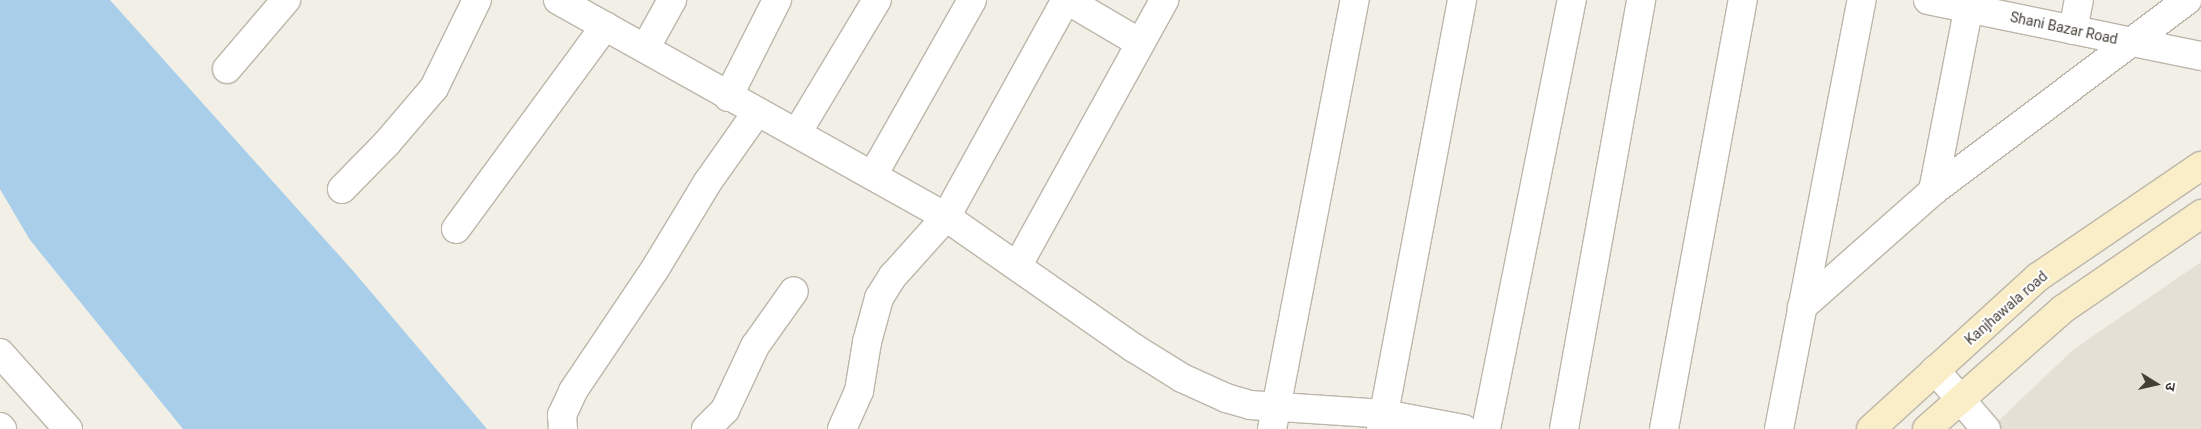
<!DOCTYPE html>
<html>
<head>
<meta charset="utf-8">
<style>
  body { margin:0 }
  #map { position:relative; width:2201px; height:429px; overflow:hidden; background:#f2efe7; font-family:Roboto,"Noto Sans Devanagari",sans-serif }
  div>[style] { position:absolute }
  .residential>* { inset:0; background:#e5e0d5 }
  .water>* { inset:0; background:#a8ceea }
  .roads { filter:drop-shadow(1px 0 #bcb6aa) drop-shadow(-1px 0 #bcb6aa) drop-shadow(0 1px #bcb6aa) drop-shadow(0 -1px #bcb6aa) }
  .minor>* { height:28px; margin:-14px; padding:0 14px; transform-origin:14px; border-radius:14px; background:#fff }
  .tertiary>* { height:28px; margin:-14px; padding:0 14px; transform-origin:14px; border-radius:14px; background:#fff }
  .secondary>* { height:28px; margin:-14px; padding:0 14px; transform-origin:14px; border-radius:14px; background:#faeec9 }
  span { translate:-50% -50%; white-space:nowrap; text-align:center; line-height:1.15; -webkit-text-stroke:4px #fff; paint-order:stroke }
  .street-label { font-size:14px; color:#443f36 }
  .north { position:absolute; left:2131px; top:359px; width:50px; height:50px; -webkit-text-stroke:4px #fff; paint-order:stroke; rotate:100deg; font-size:14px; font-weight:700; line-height:20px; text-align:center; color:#443f36 }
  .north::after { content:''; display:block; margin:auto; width:18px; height:22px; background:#443f36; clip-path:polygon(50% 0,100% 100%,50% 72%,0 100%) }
</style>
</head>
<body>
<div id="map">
  <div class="residential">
    <div style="clip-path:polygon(2201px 262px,2201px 429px,1990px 429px,2074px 349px)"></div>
  </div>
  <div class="water">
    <div style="clip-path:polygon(0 0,110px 0,354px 272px,487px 429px,183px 429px,30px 240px,0 189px)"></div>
  </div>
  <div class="roads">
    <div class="minor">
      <div style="left:558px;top:0;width:445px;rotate:29.2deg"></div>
      <div style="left:946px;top:217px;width:229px;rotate:34.9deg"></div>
      <div style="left:1134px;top:348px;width:57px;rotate:32deg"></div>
      <div style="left:1182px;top:378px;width:48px;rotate:24.4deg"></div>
      <div style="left:1226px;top:398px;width:25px;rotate:16deg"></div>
      <div style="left:1250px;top:405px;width:134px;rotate:3.8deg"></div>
      <div style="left:1384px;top:414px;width:81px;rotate:10.6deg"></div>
      <div style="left:1067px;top:0;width:85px;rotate:30.5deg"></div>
      <div style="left:1928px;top:0;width:279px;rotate:11.6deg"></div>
      <div style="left:2073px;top:30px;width:31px;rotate:-79deg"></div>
      <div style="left:646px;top:47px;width:54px;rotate:-61deg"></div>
      <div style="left:227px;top:69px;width:91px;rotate:-49.5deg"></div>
      <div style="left:728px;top:97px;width:109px;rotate:-63.2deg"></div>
      <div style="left:797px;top:133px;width:155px;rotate:-59deg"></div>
      <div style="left:873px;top:175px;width:201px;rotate:-60.5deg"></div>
      <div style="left:342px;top:189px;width:64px;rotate:-45.6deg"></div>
      <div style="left:387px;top:143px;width:72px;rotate:-49.5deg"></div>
      <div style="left:434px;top:88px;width:98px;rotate:-64deg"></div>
      <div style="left:1933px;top:191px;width:195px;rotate:-79deg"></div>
      <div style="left:456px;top:229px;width:252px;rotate:-53.7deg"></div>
      <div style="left:1018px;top:265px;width:303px;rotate:-61.1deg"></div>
      <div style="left:1802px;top:307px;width:175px;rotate:-41.5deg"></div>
      <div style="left:1933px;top:191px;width:318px;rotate:-36.9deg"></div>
      <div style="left:1935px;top:370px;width:78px;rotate:49.2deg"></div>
      <div style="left:563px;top:429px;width:14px;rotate:-94deg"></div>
      <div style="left:562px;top:415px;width:26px;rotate:-65deg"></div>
      <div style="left:573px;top:391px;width:147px;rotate:-56.1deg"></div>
      <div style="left:655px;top:269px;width:100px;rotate:-58.8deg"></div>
      <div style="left:707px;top:183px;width:87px;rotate:-54.8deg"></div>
      <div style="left:706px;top:429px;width:27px;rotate:-45deg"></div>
      <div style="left:725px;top:410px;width:71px;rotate:-64.9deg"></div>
      <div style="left:755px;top:346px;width:67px;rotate:-54.7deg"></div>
      <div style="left:842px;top:429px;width:42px;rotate:-65.9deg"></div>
      <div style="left:859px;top:391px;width:50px;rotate:-80.7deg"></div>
      <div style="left:867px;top:342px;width:46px;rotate:-74.7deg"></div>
      <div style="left:879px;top:298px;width:26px;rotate:-58deg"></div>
      <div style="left:893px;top:276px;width:79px;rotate:-48.1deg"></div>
      <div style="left:946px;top:217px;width:248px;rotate:-61.1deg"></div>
      <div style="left:1272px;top:429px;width:437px;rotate:-79.1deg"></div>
      <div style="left:1381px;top:429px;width:437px;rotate:-79.3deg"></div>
      <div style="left:1486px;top:429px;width:438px;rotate:-78.7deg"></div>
      <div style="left:1564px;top:429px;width:436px;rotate:-79.8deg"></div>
      <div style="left:1664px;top:429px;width:436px;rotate:-79.6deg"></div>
      <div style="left:1779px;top:429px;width:437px;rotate:-79.1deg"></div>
    </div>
    <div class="tertiary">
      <div style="left:0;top:353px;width:102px;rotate:48.2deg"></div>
      <div style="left:0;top:427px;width:3px;rotate:45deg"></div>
    </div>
    <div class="secondary">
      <div style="left:1871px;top:429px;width:226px;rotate:-42.3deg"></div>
      <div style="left:2038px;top:277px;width:197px;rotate:-34.3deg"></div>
      <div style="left:1927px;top:429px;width:181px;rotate:-41.4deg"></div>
      <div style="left:2063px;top:309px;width:168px;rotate:-34.5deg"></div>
    </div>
  </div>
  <div class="street-label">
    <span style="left:2064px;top:28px;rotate:12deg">Shani Bazar Road</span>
    <span style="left:2006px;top:308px;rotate:-41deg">Kanjhawala road</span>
  </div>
  <div class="north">उ</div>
</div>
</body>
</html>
